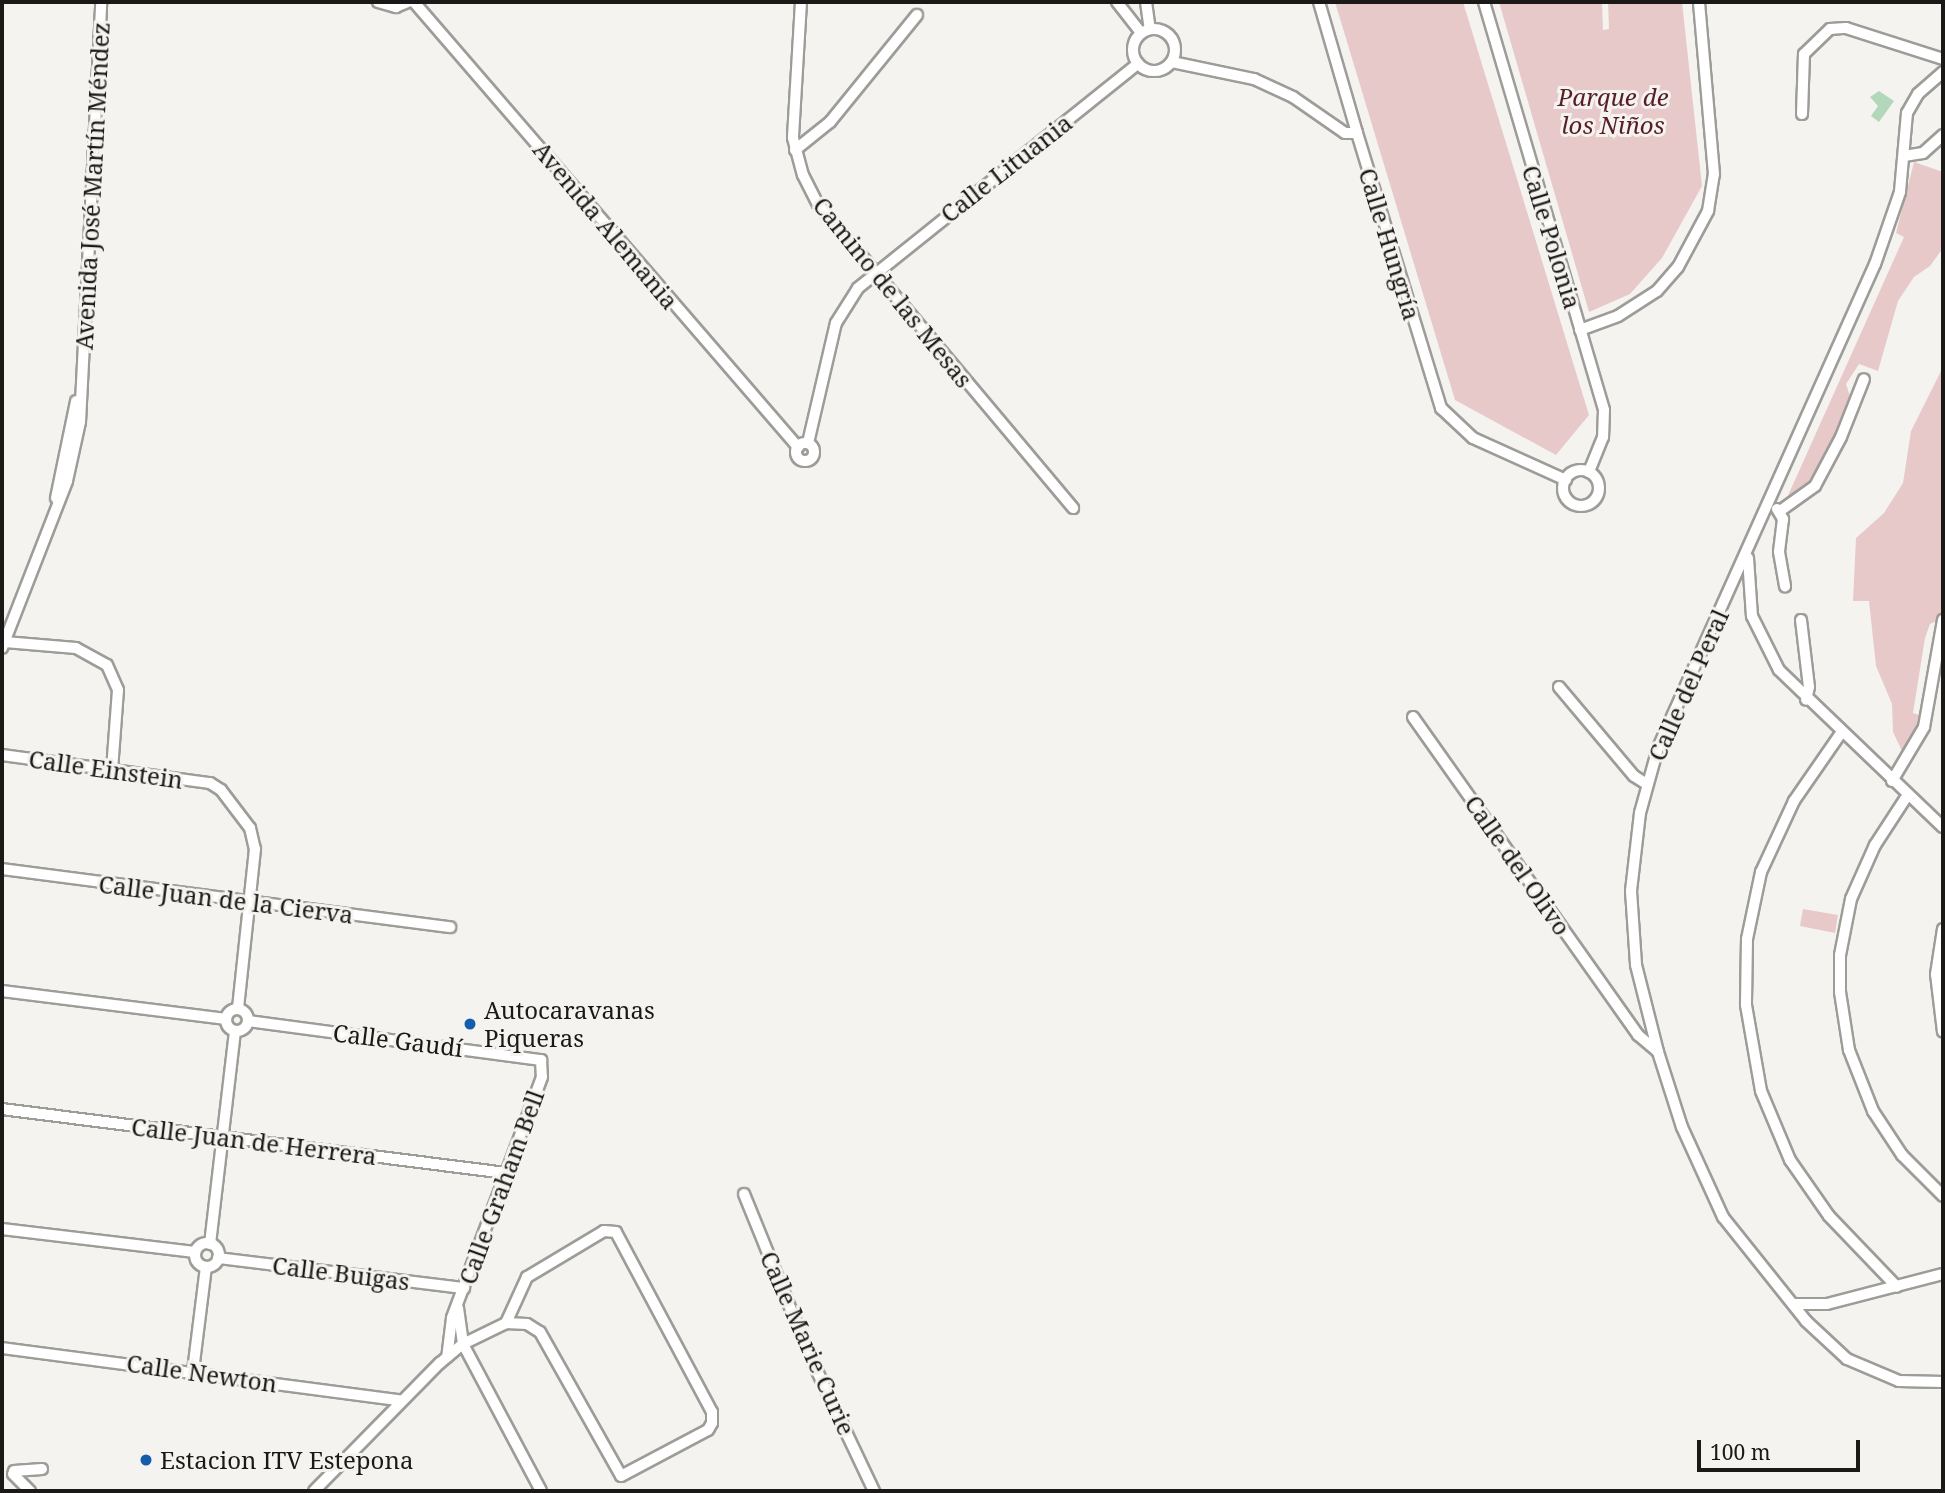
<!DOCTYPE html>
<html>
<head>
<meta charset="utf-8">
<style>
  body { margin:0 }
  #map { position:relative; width:1945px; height:1493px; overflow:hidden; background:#f5f3ef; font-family:"Noto Serif",serif }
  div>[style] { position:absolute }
  .green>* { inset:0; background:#e8c9ca }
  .water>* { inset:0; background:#b2d7bb }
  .roads { filter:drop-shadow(2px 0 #9e9c98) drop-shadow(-2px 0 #9e9c98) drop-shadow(0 2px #9e9c98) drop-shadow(0 -2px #9e9c98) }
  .minor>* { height:10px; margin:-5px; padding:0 5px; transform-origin:5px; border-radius:5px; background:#fff }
  .minor>.ring { margin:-5px; padding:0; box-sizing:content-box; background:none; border:10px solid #fff; border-radius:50% }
  .dots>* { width:19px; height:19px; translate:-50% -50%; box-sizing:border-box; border:4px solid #f5f3ef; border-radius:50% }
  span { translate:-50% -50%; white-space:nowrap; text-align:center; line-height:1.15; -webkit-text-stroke:6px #f5f3ef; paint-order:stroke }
  .park-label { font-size:24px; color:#571e25; font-style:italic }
  .street-label { font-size:24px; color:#1a1918 }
  .poi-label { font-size:24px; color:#1a1918 }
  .left { translate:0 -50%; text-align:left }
  .frame { position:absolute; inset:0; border:4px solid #1a1918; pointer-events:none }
  .scale { position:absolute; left:1697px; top:1440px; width:163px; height:32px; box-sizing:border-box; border:4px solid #1a1918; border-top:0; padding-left:9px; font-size:21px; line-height:24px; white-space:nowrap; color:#1a1918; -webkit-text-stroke:5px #f5f3ef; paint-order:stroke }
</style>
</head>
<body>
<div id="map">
  <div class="green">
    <div style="clip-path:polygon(1335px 2px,1463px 2px,1589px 415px,1556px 455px,1455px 400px)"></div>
    <div style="clip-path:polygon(1499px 2px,1602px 2px,1603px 30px,1609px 29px,1608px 2px,1682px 2px,1702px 186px,1662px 258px,1630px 294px,1589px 312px)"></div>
    <div style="clip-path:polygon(1914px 162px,1943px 172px,1943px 248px,1930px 266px,1914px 277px,1898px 301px,1878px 371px,1859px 364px,1846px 384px,1851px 399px,1818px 470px,1804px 490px,1786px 500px,1904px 237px,1896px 233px)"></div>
    <div style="clip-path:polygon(1943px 367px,1943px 618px,1930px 624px,1925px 638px,1913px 713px,1922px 716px,1915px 736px,1902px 751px,1893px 732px,1892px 704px,1876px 666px,1869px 601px,1853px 601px,1856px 538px,1884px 513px,1903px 483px,1911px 431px)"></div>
    <div style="clip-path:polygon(1803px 909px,1838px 915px,1835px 933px,1800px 926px)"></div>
  </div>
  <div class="water">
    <div style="clip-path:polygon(1879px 91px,1894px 101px,1879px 122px,1871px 116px,1878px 106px,1870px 97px)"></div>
  </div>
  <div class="roads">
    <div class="minor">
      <div style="left:378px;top:2px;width:19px;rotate:16deg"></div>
      <div style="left:396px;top:7px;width:13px;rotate:-23deg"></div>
      <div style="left:414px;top:2px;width:588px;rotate:49.21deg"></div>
      <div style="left:801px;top:2px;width:136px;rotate:93.4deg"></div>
      <div style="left:793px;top:138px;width:38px;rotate:75deg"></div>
      <div style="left:803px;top:175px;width:33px;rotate:63deg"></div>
      <div style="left:818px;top:204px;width:397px;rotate:50deg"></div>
      <div style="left:1117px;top:2px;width:39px;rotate:52deg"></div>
      <div style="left:1146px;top:2px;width:27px;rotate:82deg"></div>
      <div style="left:1319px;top:2px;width:136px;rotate:73.8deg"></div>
      <div style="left:1484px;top:2px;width:425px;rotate:73.6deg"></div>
      <div style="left:1604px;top:410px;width:27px;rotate:92deg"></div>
      <div style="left:1603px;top:437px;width:38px;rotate:112deg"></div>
      <div class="ring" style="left:1133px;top:29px;width:32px;height:32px"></div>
      <div style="left:1172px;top:62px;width:84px;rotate:11.7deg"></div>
      <div style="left:1254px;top:79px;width:43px;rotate:24.8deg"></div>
      <div style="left:1293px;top:97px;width:63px;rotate:34.7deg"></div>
      <div style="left:1345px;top:133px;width:12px"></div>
      <div style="left:1357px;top:133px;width:288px;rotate:73deg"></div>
      <div style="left:1441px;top:408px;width:44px;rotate:43.2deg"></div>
      <div style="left:1473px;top:438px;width:102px;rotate:24.3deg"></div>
      <div style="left:1943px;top:72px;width:33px;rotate:139deg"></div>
      <div style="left:1918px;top:94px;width:22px;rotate:120deg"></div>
      <div style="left:1907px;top:113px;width:79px;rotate:95.1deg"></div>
      <div style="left:1900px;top:192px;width:76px;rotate:109.1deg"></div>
      <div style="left:1875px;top:264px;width:530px;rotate:114.15deg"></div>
      <div style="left:1658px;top:748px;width:67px;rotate:105.5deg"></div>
      <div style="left:1640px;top:813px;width:79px;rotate:96.6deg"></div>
      <div style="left:1631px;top:891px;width:74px;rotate:86.1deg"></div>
      <div style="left:1636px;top:965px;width:90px;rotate:75.8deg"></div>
      <div style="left:1658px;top:1052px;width:79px;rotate:72.3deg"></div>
      <div style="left:1682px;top:1127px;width:99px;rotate:65.5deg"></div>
      <div style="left:1723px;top:1217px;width:133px;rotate:51.4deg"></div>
      <div style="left:1806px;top:1321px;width:56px;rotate:42.8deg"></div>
      <div style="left:1847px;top:1359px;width:56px;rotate:22.9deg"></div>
      <div style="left:1899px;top:1381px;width:44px;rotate:1.3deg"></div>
      <div style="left:1802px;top:114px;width:60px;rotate:-88.1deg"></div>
      <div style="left:1804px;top:54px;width:36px;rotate:-44deg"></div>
      <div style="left:1830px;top:29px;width:16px;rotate:-4deg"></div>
      <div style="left:1846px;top:28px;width:102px;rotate:17.7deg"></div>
      <div style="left:795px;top:150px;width:45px;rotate:-38.7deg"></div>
      <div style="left:830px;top:122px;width:138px;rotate:-50.9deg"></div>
      <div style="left:1904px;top:156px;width:19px;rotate:-9deg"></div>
      <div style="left:1923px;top:153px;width:27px;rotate:-42deg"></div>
      <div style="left:1580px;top:330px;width:40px;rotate:-20.2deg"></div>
      <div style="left:1618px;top:316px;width:46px;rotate:-32.7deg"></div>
      <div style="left:1657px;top:291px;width:32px;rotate:-49deg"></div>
      <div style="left:1678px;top:267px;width:64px;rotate:-61.8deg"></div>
      <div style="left:1708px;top:211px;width:37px;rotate:-81deg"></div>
      <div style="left:1714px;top:174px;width:173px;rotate:-95deg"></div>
      <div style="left:808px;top:443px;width:123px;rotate:-76.9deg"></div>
      <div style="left:836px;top:323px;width:41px;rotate:-57.8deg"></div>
      <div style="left:858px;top:288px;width:359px;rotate:-38.7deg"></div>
      <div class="ring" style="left:796px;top:443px;width:8px;height:8px"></div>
      <div class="ring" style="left:1563px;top:470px;width:26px;height:26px"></div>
      <div style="left:56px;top:498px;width:99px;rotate:-78.3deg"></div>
      <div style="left:1777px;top:509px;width:12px;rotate:59deg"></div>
      <div style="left:1783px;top:519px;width:33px;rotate:97deg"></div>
      <div style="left:1779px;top:552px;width:35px;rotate:80deg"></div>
      <div style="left:1780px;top:511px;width:43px;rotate:-35.5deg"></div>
      <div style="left:1815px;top:486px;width:55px;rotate:-62deg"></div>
      <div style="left:1841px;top:437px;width:62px;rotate:-68.4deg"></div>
      <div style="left:1748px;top:558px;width:58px;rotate:86.1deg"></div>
      <div style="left:1752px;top:616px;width:60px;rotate:63.4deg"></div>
      <div style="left:1779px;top:670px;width:227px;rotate:43.8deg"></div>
      <div style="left:1801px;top:620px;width:67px;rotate:83.2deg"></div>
      <div style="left:1809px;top:687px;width:13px;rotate:103deg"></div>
      <div style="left:5px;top:642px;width:71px;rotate:4.8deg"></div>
      <div style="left:76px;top:648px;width:35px;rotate:29deg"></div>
      <div style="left:107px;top:665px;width:27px;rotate:66deg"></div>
      <div style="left:118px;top:690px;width:80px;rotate:94.3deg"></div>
      <div style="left:2px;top:648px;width:179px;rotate:-68.7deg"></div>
      <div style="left:67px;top:481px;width:60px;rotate:-77.6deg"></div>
      <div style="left:80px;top:422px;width:421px;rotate:-87.1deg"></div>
      <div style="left:1559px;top:687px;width:116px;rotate:49.9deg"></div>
      <div style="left:1634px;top:776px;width:15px;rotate:32deg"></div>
      <div style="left:1413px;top:717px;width:390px;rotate:54.7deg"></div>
      <div style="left:1638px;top:1035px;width:26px;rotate:40deg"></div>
      <div style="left:1841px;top:733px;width:83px;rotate:124.7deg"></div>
      <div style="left:1794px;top:801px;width:78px;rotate:114.9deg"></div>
      <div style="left:1761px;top:872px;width:68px;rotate:101.8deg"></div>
      <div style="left:1747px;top:939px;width:66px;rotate:90.9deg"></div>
      <div style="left:1746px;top:1005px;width:87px;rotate:80.1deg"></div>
      <div style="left:1761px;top:1091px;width:75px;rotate:67.2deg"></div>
      <div style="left:1790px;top:1160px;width:68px;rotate:55.1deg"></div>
      <div style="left:1829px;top:1216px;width:98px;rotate:46.2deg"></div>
      <div style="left:2px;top:755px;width:210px;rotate:7.7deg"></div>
      <div style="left:210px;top:783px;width:13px;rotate:32deg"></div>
      <div style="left:221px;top:790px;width:48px;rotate:52.7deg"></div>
      <div style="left:250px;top:828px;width:22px;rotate:77deg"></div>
      <div style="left:255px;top:849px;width:161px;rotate:96.1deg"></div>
      <div style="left:1892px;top:781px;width:63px;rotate:-59.3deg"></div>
      <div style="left:1924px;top:727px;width:109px;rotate:-79.9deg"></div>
      <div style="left:1907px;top:796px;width:59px;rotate:123.1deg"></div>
      <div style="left:1875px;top:845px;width:59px;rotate:114deg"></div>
      <div style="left:1851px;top:899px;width:57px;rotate:101.1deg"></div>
      <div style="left:1840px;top:955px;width:37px;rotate:90deg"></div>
      <div style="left:1840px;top:992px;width:59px;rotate:81.2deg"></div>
      <div style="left:1849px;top:1050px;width:66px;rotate:68.5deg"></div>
      <div style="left:1873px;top:1111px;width:53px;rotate:56.6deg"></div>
      <div style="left:1902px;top:1155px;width:58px;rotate:45deg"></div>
      <div style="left:2px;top:869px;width:452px;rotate:7.4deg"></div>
      <div style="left:1943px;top:929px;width:46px;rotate:98.8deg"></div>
      <div style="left:1936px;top:974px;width:58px;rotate:83.1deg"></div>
      <div style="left:2px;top:991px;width:226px;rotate:7.1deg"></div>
      <div class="ring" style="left:226px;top:1009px;width:12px;height:12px"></div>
      <div style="left:248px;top:1021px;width:296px;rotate:7.6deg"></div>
      <div style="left:541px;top:1060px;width:17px;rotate:87deg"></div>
      <div style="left:542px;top:1077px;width:257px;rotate:110.5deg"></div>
      <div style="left:452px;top:1318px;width:39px;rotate:97deg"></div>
      <div style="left:2px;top:1109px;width:508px;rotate:7.24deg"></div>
      <div style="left:744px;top:1194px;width:170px;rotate:67.9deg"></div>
      <div style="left:808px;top:1352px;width:154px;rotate:64.6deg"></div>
      <div style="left:2px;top:1229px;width:194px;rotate:6.8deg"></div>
      <div class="ring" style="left:195px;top:1243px;width:14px;height:14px"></div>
      <div style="left:210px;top:1244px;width:214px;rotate:-83.3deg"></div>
      <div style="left:218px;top:1258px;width:248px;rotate:7deg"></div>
      <div style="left:1796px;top:1304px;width:31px"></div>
      <div style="left:1827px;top:1304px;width:120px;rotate:-14.5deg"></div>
      <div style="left:458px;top:1308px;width:36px;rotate:82deg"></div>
      <div style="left:463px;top:1344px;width:166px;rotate:62deg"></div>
      <div style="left:2px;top:1348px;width:403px;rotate:7.5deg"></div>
      <div style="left:193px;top:1371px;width:105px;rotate:-82.9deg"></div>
      <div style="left:14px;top:1471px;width:28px;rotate:-4deg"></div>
      <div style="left:13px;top:1474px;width:24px;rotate:45deg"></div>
      <div style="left:314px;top:1491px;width:180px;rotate:-45.5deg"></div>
      <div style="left:440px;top:1363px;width:30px;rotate:-40deg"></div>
      <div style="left:463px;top:1344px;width:48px;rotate:-26deg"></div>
      <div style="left:506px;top:1323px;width:21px;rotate:3deg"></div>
      <div style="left:527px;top:1324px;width:15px;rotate:32deg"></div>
      <div style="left:540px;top:1332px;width:165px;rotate:60.6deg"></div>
      <div style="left:621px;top:1476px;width:98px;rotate:-27.9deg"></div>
      <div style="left:708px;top:1430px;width:8px;rotate:-60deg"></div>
      <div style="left:712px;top:1423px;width:11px;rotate:-90deg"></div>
      <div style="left:712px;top:1412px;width:204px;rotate:-118.1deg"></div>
      <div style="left:616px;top:1232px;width:12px;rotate:-175deg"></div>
      <div style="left:604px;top:1231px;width:90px;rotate:149.1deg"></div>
      <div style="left:527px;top:1277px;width:51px;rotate:114.5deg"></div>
    </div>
  </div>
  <div class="dots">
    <div style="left:470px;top:1024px;background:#135dac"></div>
    <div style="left:146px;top:1460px;background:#135dac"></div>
  </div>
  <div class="park-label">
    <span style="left:1613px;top:111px">Parque de<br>los Niños</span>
  </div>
  <div class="street-label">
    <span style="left:1006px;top:168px;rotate:-38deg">Calle Lituania</span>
    <span style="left:92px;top:186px;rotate:-87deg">Avenida José Martín Méndez</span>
    <span style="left:606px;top:225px;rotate:50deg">Avenida Alemania</span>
    <span style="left:1552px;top:237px;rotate:73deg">Calle Polonia</span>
    <span style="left:1390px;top:244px;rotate:73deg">Calle Hungría</span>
    <span style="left:893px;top:292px;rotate:51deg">Camino de las Mesas</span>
    <span style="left:1688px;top:685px;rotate:-66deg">Calle del Peral</span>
    <span style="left:106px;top:769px;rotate:8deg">Calle Einstein</span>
    <span style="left:1518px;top:865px;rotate:55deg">Calle del Olivo</span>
    <span style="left:226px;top:899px;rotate:7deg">Calle Juan de la Cierva</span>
    <span style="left:398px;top:1040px;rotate:7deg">Calle Gaudí</span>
    <span style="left:254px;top:1141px;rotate:7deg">Calle Juan de Herrera</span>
    <span style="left:501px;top:1187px;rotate:-70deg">Calle Graham Bell</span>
    <span style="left:341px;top:1273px;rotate:7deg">Calle Buigas</span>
    <span style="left:808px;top:1343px;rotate:66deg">Calle Marie Curie</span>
    <span style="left:202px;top:1373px;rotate:8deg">Calle Newton</span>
  </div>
  <div class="poi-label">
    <span class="left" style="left:484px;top:1024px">Autocaravanas<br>Piqueras</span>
    <span class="left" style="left:160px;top:1460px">Estacion ITV Estepona</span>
  </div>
  <div class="frame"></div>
  <div class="scale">100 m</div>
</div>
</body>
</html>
